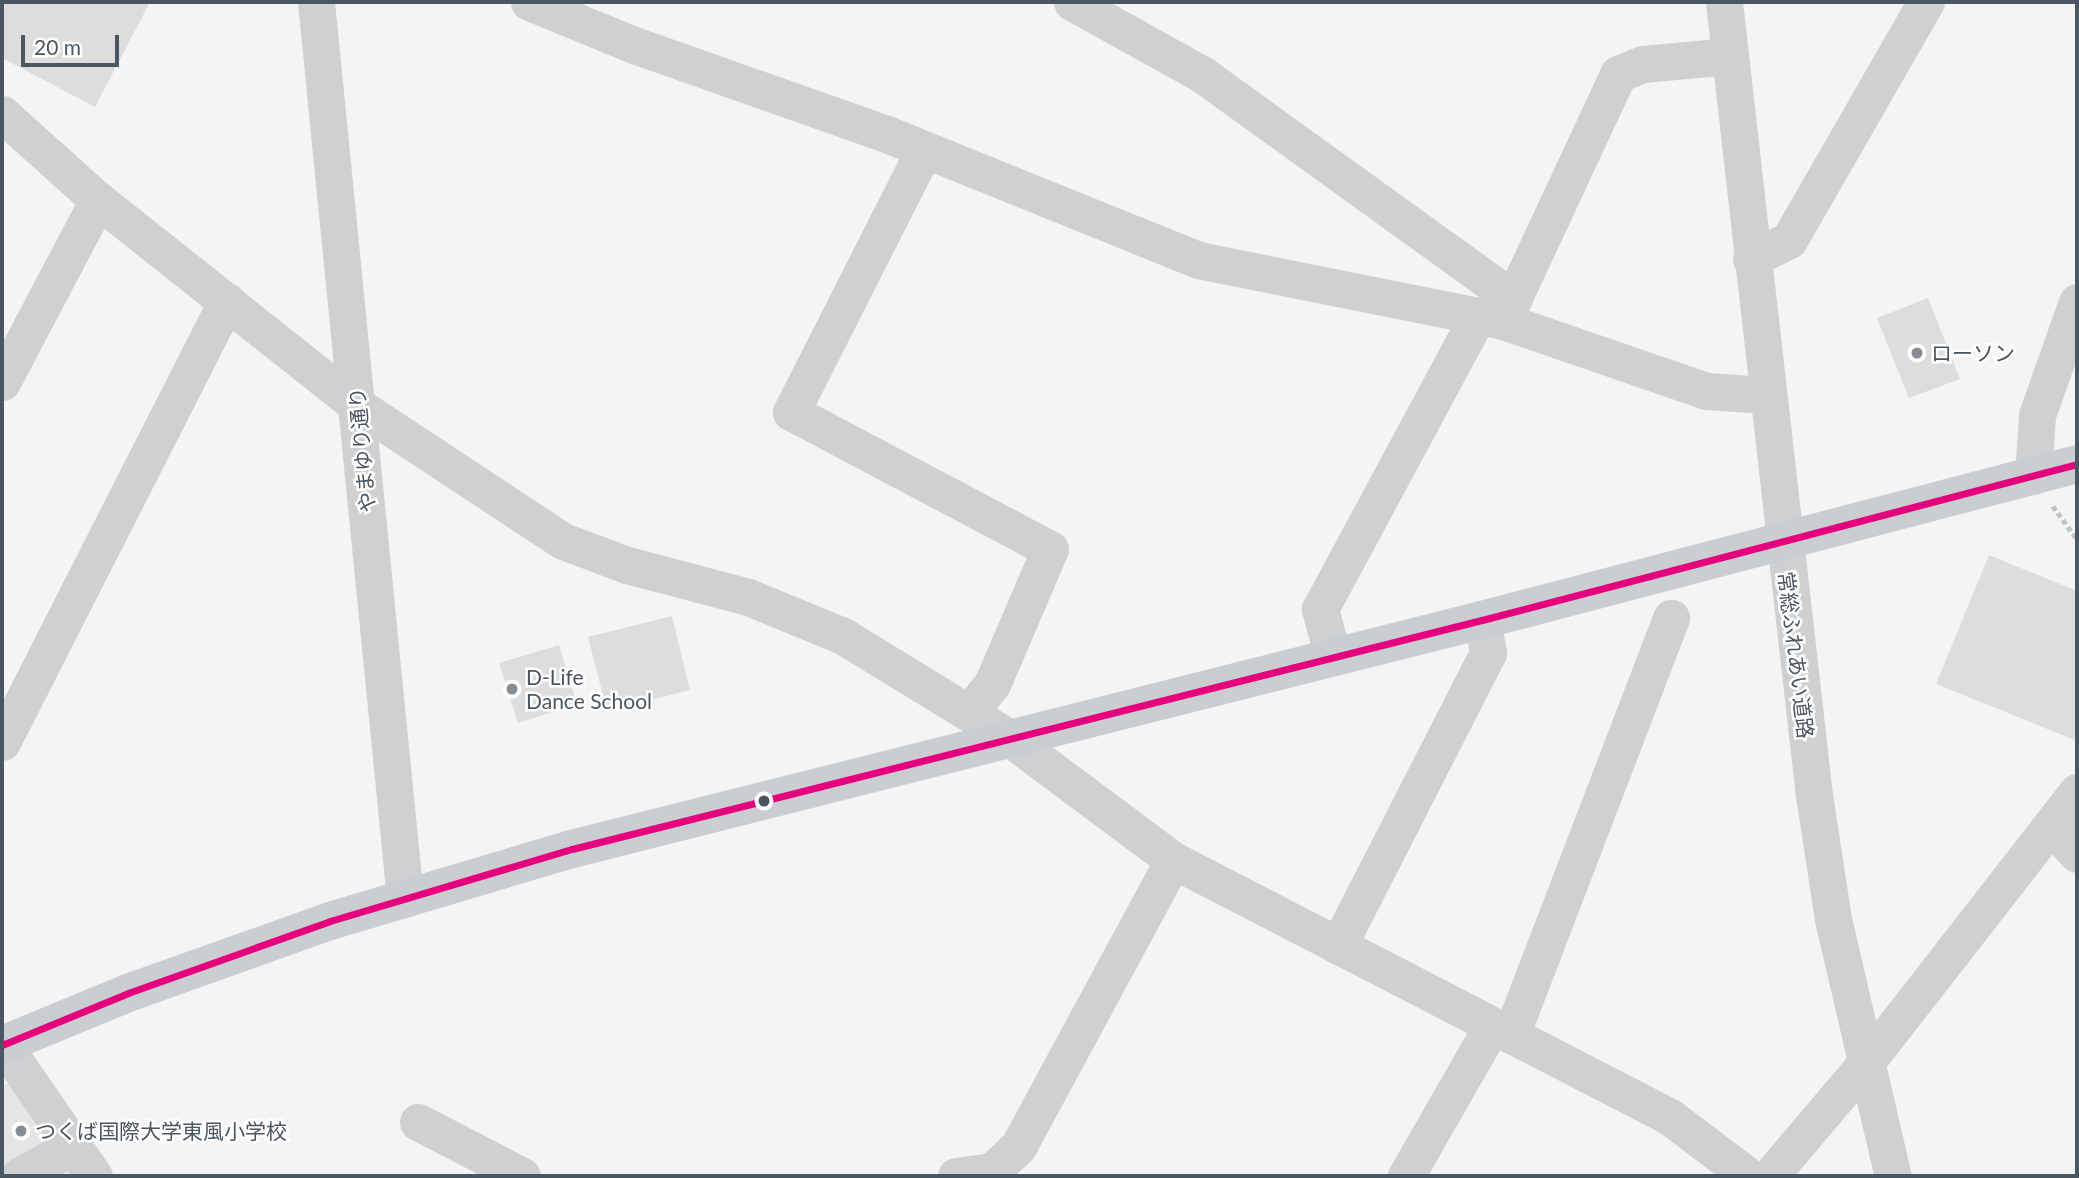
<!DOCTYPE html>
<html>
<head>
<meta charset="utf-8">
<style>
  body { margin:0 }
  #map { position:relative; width:2079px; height:1178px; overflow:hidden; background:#f4f4f4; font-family:Lato,"Noto Sans JP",sans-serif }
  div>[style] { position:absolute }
  .education>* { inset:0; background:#e6e5e6 }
  .building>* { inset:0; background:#ddddde }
  .path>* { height:4.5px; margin-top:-2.25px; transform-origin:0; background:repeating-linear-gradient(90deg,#bcc7c4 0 5px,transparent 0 8.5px) }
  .minor>* { height:37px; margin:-18.5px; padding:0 18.5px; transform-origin:18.5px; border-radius:18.5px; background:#ced0d2 }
  .major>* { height:38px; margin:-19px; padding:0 19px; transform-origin:19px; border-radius:19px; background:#caced1 }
  .bus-1>* { height:7px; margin:-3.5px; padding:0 3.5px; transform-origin:3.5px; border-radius:3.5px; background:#e5007d }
  .dots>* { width:19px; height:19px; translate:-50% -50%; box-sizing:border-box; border:4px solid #fff; border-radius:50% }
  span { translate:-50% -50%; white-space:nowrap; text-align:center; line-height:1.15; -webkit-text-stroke:5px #fff; paint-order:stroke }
  .poi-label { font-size:21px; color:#4a5661 }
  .left { translate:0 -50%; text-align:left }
  .street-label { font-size:21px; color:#4a5661 }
  .frame { position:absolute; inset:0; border:4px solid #4a5661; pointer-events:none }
  .scale { position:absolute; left:21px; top:35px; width:98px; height:32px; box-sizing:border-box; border:4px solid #4a5661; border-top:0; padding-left:9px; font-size:21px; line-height:24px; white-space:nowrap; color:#4a5661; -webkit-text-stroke:5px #fff; paint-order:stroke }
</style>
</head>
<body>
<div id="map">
  <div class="education">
    <div style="clip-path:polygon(8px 1083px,72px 1176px,2px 1176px,2px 1086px)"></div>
  </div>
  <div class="building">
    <div style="clip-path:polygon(2px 2px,150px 2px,95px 107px,2px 58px)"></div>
    <div style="clip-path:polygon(1928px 298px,1960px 379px,1909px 398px,1877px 318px)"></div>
    <div style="clip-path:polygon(1989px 555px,2077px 591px,2077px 741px,1936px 684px)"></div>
    <div style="clip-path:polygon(672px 616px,690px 690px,607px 711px,588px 637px)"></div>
    <div style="clip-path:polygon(559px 645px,577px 704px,518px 723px,499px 663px)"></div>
  </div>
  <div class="path">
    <div style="left:2053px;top:506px;width:41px;rotate:54deg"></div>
  </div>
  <div class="minor">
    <div style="left:316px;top:2px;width:901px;rotate:84.33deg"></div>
    <div style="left:529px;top:2px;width:113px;rotate:22.3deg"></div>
    <div style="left:634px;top:45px;width:270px;rotate:19.4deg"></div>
    <div style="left:889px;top:135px;width:333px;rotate:22deg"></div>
    <div style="left:1198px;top:260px;width:311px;rotate:11.3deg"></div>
    <div style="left:1503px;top:321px;width:215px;rotate:19deg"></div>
    <div style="left:1706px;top:391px;width:59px;rotate:3.9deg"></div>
    <div style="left:1072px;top:2px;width:150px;rotate:29.1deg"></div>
    <div style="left:1203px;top:75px;width:383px;rotate:35.8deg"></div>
    <div style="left:1724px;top:2px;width:798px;rotate:83.53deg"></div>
    <div style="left:1814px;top:795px;width:125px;rotate:81.3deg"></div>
    <div style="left:1833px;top:919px;width:264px;rotate:76.9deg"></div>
    <div style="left:2px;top:114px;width:129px;rotate:41.9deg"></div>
    <div style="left:98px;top:200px;width:332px;rotate:38.4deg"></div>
    <div style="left:358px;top:406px;width:245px;rotate:33.4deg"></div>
    <div style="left:563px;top:541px;width:68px;rotate:20.6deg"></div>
    <div style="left:627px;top:565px;width:125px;rotate:14.8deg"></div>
    <div style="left:748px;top:597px;width:103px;rotate:22.3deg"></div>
    <div style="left:843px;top:636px;width:193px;rotate:31.5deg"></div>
    <div style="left:1008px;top:737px;width:206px;rotate:36.7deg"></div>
    <div style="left:1173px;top:860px;width:560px;rotate:27.34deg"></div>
    <div style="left:1670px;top:1117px;width:98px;rotate:37.1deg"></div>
    <div style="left:924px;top:150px;width:294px;rotate:116.9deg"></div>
    <div style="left:791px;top:412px;width:293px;rotate:27.9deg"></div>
    <div style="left:1050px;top:549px;width:147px;rotate:113.2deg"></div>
    <div style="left:992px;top:684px;width:36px;rotate:129deg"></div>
    <div style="left:1751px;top:259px;width:42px;rotate:-26.6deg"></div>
    <div style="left:1789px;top:240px;width:275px;rotate:-60.1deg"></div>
    <div style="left:1503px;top:321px;width:272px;rotate:-65deg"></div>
    <div style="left:1618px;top:74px;width:27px;rotate:-22deg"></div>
    <div style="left:1643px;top:64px;width:87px;rotate:-5.3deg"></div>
    <div style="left:2px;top:382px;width:206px;rotate:-62.2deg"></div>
    <div style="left:2033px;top:476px;width:61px;rotate:-86.2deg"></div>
    <div style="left:2037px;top:415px;width:120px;rotate:-70.5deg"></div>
    <div style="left:1333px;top:657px;width:50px;rotate:-105.2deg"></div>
    <div style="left:1320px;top:609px;width:333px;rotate:-61.7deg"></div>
    <div style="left:2px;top:742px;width:495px;rotate:-63deg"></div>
    <div style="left:2051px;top:826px;width:38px;rotate:47deg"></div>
    <div style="left:1338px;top:946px;width:329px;rotate:-62.9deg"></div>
    <div style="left:1488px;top:653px;width:34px;rotate:-100deg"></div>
    <div style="left:1511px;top:1035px;width:447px;rotate:-69deg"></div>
    <div style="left:3px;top:1044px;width:160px;rotate:55.4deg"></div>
    <div style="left:418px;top:1122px;width:117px;rotate:27.4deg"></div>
    <div style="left:19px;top:1176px;width:62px;rotate:-29.1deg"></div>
    <div style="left:956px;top:1176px;width:36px;rotate:-8deg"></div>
    <div style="left:992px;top:1171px;width:35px;rotate:-43deg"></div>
    <div style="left:1018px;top:1147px;width:326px;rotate:-61.6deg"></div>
    <div style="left:1406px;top:1176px;width:173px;rotate:-60.2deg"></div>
    <div style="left:1770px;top:1176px;width:147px;rotate:-49.7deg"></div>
    <div style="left:1865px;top:1064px;width:345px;rotate:-52.1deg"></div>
  </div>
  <div class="major">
    <div style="left:2px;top:1045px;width:136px;rotate:-22.4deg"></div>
    <div style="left:128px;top:993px;width:214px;rotate:-19.6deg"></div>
    <div style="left:330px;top:921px;width:252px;rotate:-16.6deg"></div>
    <div style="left:572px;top:849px;width:938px;rotate:-14.13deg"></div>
    <div style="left:1482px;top:620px;width:615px;rotate:-14.69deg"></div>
  </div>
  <div class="bus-1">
    <div style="left:2px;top:1045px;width:136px;rotate:-22.4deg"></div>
    <div style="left:128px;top:993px;width:214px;rotate:-19.6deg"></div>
    <div style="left:330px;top:921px;width:252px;rotate:-16.6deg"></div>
    <div style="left:572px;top:849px;width:938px;rotate:-14.13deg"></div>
    <div style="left:1482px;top:620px;width:615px;rotate:-14.69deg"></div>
  </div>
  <div class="dots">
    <div style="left:1917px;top:353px;background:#868d94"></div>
    <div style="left:512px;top:689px;background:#868d94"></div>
    <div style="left:764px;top:801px;background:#4a5661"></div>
    <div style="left:21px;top:1131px;background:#868d94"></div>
  </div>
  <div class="poi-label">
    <span class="left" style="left:1931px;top:353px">ローソン</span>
    <span class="left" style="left:526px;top:689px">D-Life<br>Dance School</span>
    <span class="left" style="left:35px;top:1131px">つくば国際大学東風小学校</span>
  </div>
  <div class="street-label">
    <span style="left:362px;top:450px;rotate:-95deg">やまゆり通り</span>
    <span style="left:1796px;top:655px;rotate:83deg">常総ふれあい道路</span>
  </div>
  <div class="frame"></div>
  <div class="scale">20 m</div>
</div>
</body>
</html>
